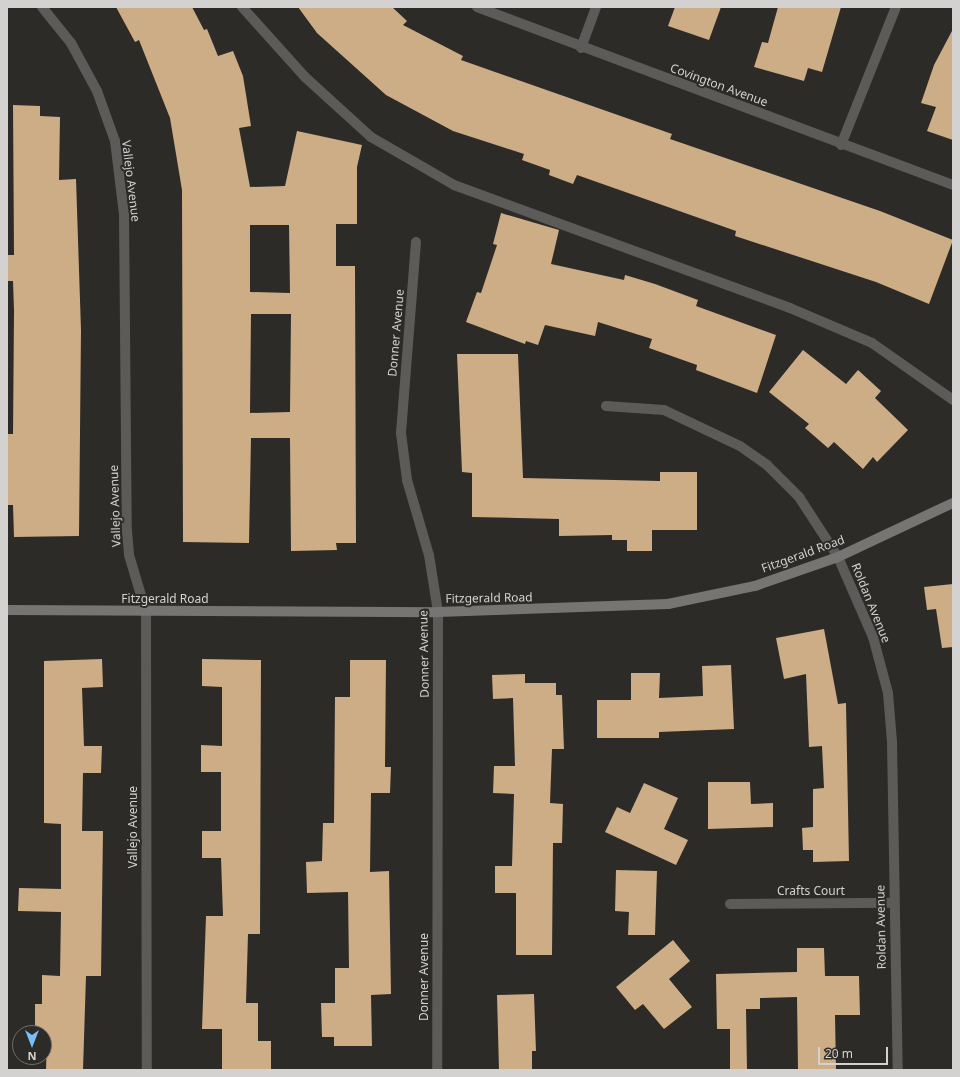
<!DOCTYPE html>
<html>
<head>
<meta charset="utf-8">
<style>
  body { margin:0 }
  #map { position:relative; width:960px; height:1077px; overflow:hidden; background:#2d2b28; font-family:"Noto Sans",sans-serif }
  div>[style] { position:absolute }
  .building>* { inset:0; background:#cdad86 }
  .service>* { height:10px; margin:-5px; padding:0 5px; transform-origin:5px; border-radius:5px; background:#5c5b59 }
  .minor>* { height:10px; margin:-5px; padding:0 5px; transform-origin:5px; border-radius:5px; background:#5c5b59 }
  .secondary>* { height:10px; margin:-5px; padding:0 5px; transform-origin:5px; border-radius:5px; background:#777573 }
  span { translate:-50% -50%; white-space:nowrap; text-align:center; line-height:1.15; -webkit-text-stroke:4px #2d2b28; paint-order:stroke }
  .street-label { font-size:12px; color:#d4d2d0 }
  .frame { position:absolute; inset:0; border:8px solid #d4d2d0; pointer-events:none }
  .north { position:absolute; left:12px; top:1025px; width:40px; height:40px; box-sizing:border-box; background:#2d2b28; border:1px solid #706e6b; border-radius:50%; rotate:180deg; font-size:11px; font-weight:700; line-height:16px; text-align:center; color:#d4d2d0 }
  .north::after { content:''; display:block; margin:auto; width:14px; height:18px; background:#7abef8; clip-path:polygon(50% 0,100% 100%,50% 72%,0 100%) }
  .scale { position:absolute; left:818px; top:1047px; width:70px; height:18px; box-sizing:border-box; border:2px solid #d4d2d0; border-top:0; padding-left:5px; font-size:12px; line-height:14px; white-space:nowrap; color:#d4d2d0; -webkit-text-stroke:3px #2d2b28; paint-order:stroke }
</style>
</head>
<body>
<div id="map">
  <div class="building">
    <div style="clip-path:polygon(evenodd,116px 7px,192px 7px,204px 30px,207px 29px,218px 56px,233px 51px,243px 76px,251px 126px,239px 128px,250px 187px,285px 186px,297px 131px,362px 145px,357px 167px,357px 224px,336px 224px,336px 266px,355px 266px,356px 543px,336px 543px,337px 550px,291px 551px,290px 438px,251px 438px,249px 543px,183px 542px,182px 190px,170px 118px,139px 40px,135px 42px,116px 7px,250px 225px,289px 225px,290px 293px,250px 292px,250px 225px,116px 7px,251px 314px,291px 314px,290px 412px,250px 413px,251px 314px)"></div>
    <div style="clip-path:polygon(298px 7px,392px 7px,407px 21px,403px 25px,463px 56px,461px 60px,672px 134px,670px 139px,880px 211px,953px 240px,929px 304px,876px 282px,735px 236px,736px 231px,577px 175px,573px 184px,549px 175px,550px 170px,522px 160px,524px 154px,453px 131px,386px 95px,317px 33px)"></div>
    <div style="clip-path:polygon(675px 7px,721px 7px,709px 40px,668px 26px)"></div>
    <div style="clip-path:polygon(778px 7px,841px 7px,822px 72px,808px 68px,804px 81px,754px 67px,762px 42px,768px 43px)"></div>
    <div style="clip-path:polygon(953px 29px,953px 140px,927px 131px,936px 107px,921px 103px,934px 65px)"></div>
    <div style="clip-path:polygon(13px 105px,40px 106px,40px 116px,60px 117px,59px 180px,76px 179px,81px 330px,79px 536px,14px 537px,13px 505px,7px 505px,7px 434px,13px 434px,14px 311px,13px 281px,7px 281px,7px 255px,14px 255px)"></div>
    <div style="clip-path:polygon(501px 213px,559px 230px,551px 264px,624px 280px,625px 275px,655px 284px,698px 300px,696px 306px,776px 335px,757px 393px,696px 370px,697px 365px,649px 348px,652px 339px,598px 322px,595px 336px,545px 325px,538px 345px,526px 341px,525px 344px,466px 322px,477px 292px,481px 293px,497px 245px,493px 244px)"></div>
    <div style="clip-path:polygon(803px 350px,846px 384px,858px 370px,881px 391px,875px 398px,908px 430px,877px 462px,873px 457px,863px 469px,834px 442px,828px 448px,805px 428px,809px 424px,769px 392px)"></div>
    <div style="clip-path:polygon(457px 354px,518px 354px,523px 478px,660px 481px,660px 472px,697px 472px,697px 530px,652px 530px,652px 551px,627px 551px,627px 540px,612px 540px,612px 535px,559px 536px,559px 519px,472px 517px,472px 473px,462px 472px)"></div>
    <div style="clip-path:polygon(953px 584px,953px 647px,942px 648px,936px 609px,927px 610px,924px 587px)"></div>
    <div style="clip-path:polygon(824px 629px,838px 704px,846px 703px,849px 861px,813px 862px,813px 850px,803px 850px,802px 828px,813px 827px,813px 789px,824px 788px,822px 746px,809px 747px,806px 674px,784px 679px,776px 638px)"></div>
    <div style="clip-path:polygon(102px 659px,103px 687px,82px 688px,84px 746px,102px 746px,101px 773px,83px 773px,82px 831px,103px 831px,101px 976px,86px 976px,83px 1070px,46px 1070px,47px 1032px,35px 1032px,35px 1004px,42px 1004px,42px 975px,60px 976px,61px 912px,18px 911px,19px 888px,61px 889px,61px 824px,44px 823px,44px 661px)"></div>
    <div style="clip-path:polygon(202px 659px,261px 660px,260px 934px,248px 934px,246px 1003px,258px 1003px,258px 1041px,271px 1041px,271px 1070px,222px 1070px,222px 1029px,202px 1029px,206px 916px,223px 916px,221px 858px,202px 858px,202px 831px,221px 831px,221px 772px,201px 772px,201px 745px,222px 746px,222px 687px,202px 686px)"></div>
    <div style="clip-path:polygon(350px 660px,386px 660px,385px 767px,391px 767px,390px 793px,371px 793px,370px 872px,389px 871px,391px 994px,371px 995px,372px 1046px,334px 1046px,334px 1037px,322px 1037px,321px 1003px,335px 1003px,335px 968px,349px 968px,348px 892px,307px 893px,306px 862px,322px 861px,323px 823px,334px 823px,335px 697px,350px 697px)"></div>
    <div style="clip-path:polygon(731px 665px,734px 729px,659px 732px,659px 738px,597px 738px,597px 700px,631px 700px,631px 673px,660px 673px,659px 698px,703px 696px,702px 666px)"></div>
    <div style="clip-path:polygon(525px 674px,525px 683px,556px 683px,556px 695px,562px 695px,564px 749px,552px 749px,550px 803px,563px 804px,562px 843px,553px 843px,552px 955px,516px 955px,516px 893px,495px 893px,495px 866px,512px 866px,514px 794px,493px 793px,494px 766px,515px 766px,513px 698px,493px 699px,492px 675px)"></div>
    <div style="clip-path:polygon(708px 782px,750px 782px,751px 804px,773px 803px,773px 827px,708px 829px)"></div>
    <div style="clip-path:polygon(644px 783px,678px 798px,664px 829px,688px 840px,676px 865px,605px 832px,617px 807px,630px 813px)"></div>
    <div style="clip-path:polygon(616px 870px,657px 871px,655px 935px,628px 935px,629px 912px,615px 911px)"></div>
    <div style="clip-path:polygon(673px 940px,690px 961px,669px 979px,692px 1007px,664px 1029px,643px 1004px,635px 1010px,616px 987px)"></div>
    <div style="clip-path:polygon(797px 948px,824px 948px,825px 976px,859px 976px,860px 1015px,835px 1015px,836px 1070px,798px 1070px,797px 997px,760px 998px,760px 1009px,746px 1009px,747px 1070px,730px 1070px,730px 1029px,717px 1029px,716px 974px,797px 972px)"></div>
    <div style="clip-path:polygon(534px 994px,536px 1051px,532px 1051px,532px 1070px,499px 1070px,497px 995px)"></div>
  </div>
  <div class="service">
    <div style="left:242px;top:7px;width:94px;rotate:48deg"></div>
    <div style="left:305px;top:77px;width:89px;rotate:42.3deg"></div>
    <div style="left:371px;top:137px;width:96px;rotate:30deg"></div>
    <div style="left:454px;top:185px;width:358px;rotate:20.1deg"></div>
    <div style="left:790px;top:308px;width:89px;rotate:23.1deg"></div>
    <div style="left:872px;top:343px;width:99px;rotate:35.1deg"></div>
  </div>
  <div class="minor">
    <div style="left:42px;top:7px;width:46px;rotate:51.1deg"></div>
    <div style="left:71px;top:43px;width:55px;rotate:61.6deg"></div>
    <div style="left:97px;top:91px;width:53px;rotate:70.2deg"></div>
    <div style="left:115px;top:141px;width:74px;rotate:83deg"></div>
    <div style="left:124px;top:214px;width:317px;rotate:89.5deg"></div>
    <div style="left:127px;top:531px;width:24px;rotate:85deg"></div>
    <div style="left:129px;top:555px;width:59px;rotate:73.4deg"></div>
    <div style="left:146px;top:612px;width:458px;rotate:89.9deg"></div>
    <div style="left:477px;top:7px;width:508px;rotate:20.5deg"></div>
    <div style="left:581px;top:48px;width:44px;rotate:-69.9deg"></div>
    <div style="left:841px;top:145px;width:149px;rotate:-68.3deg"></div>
    <div style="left:416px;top:242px;width:192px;rotate:94.5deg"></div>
    <div style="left:401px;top:433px;width:47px;rotate:82.7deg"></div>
    <div style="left:407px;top:480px;width:78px;rotate:73.7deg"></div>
    <div style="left:429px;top:555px;width:58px;rotate:81deg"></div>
    <div style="left:438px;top:612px;width:458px;rotate:90.1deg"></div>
    <div style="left:606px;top:406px;width:58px;rotate:3.9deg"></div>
    <div style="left:664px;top:410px;width:84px;rotate:25.3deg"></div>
    <div style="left:740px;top:446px;width:33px;rotate:35deg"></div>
    <div style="left:767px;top:465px;width:45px;rotate:45deg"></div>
    <div style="left:799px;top:497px;width:72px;rotate:57deg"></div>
    <div style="left:838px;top:557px;width:87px;rotate:66.4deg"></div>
    <div style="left:873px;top:637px;width:58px;rotate:75deg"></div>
    <div style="left:888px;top:693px;width:49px;rotate:85.3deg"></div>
    <div style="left:892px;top:742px;width:328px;rotate:89deg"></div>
    <div style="left:730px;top:904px;width:163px;rotate:-0.4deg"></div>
  </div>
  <div class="secondary">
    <div style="left:7px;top:610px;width:431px;rotate:0.3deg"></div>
    <div style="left:438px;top:612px;width:230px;rotate:-2deg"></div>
    <div style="left:668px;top:604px;width:89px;rotate:-11.7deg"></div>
    <div style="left:755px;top:586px;width:88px;rotate:-19.3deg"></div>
    <div style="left:838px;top:557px;width:127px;rotate:-25.2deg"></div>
  </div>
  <div class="street-label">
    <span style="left:719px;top:85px;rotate:20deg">Covington Avenue</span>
    <span style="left:131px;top:181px;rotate:83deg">Vallejo Avenue</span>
    <span style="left:396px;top:333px;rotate:-85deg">Donner Avenue</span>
    <span style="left:115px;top:506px;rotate:-92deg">Vallejo Avenue</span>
    <span style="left:803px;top:554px;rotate:-20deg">Fitzgerald Road</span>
    <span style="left:489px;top:598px;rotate:-1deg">Fitzgerald Road</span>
    <span style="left:165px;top:599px">Fitzgerald Road</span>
    <span style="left:871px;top:603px;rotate:68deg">Roldan Avenue</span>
    <span style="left:424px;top:654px;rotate:-91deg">Donner Avenue</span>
    <span style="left:133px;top:827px;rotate:-90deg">Vallejo Avenue</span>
    <span style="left:811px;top:891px">Crafts Court</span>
    <span style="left:881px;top:927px;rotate:-91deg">Roldan Avenue</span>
    <span style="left:424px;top:977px;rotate:-90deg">Donner Avenue</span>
  </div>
  <div class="frame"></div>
  <div class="north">N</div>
  <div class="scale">20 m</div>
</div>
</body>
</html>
